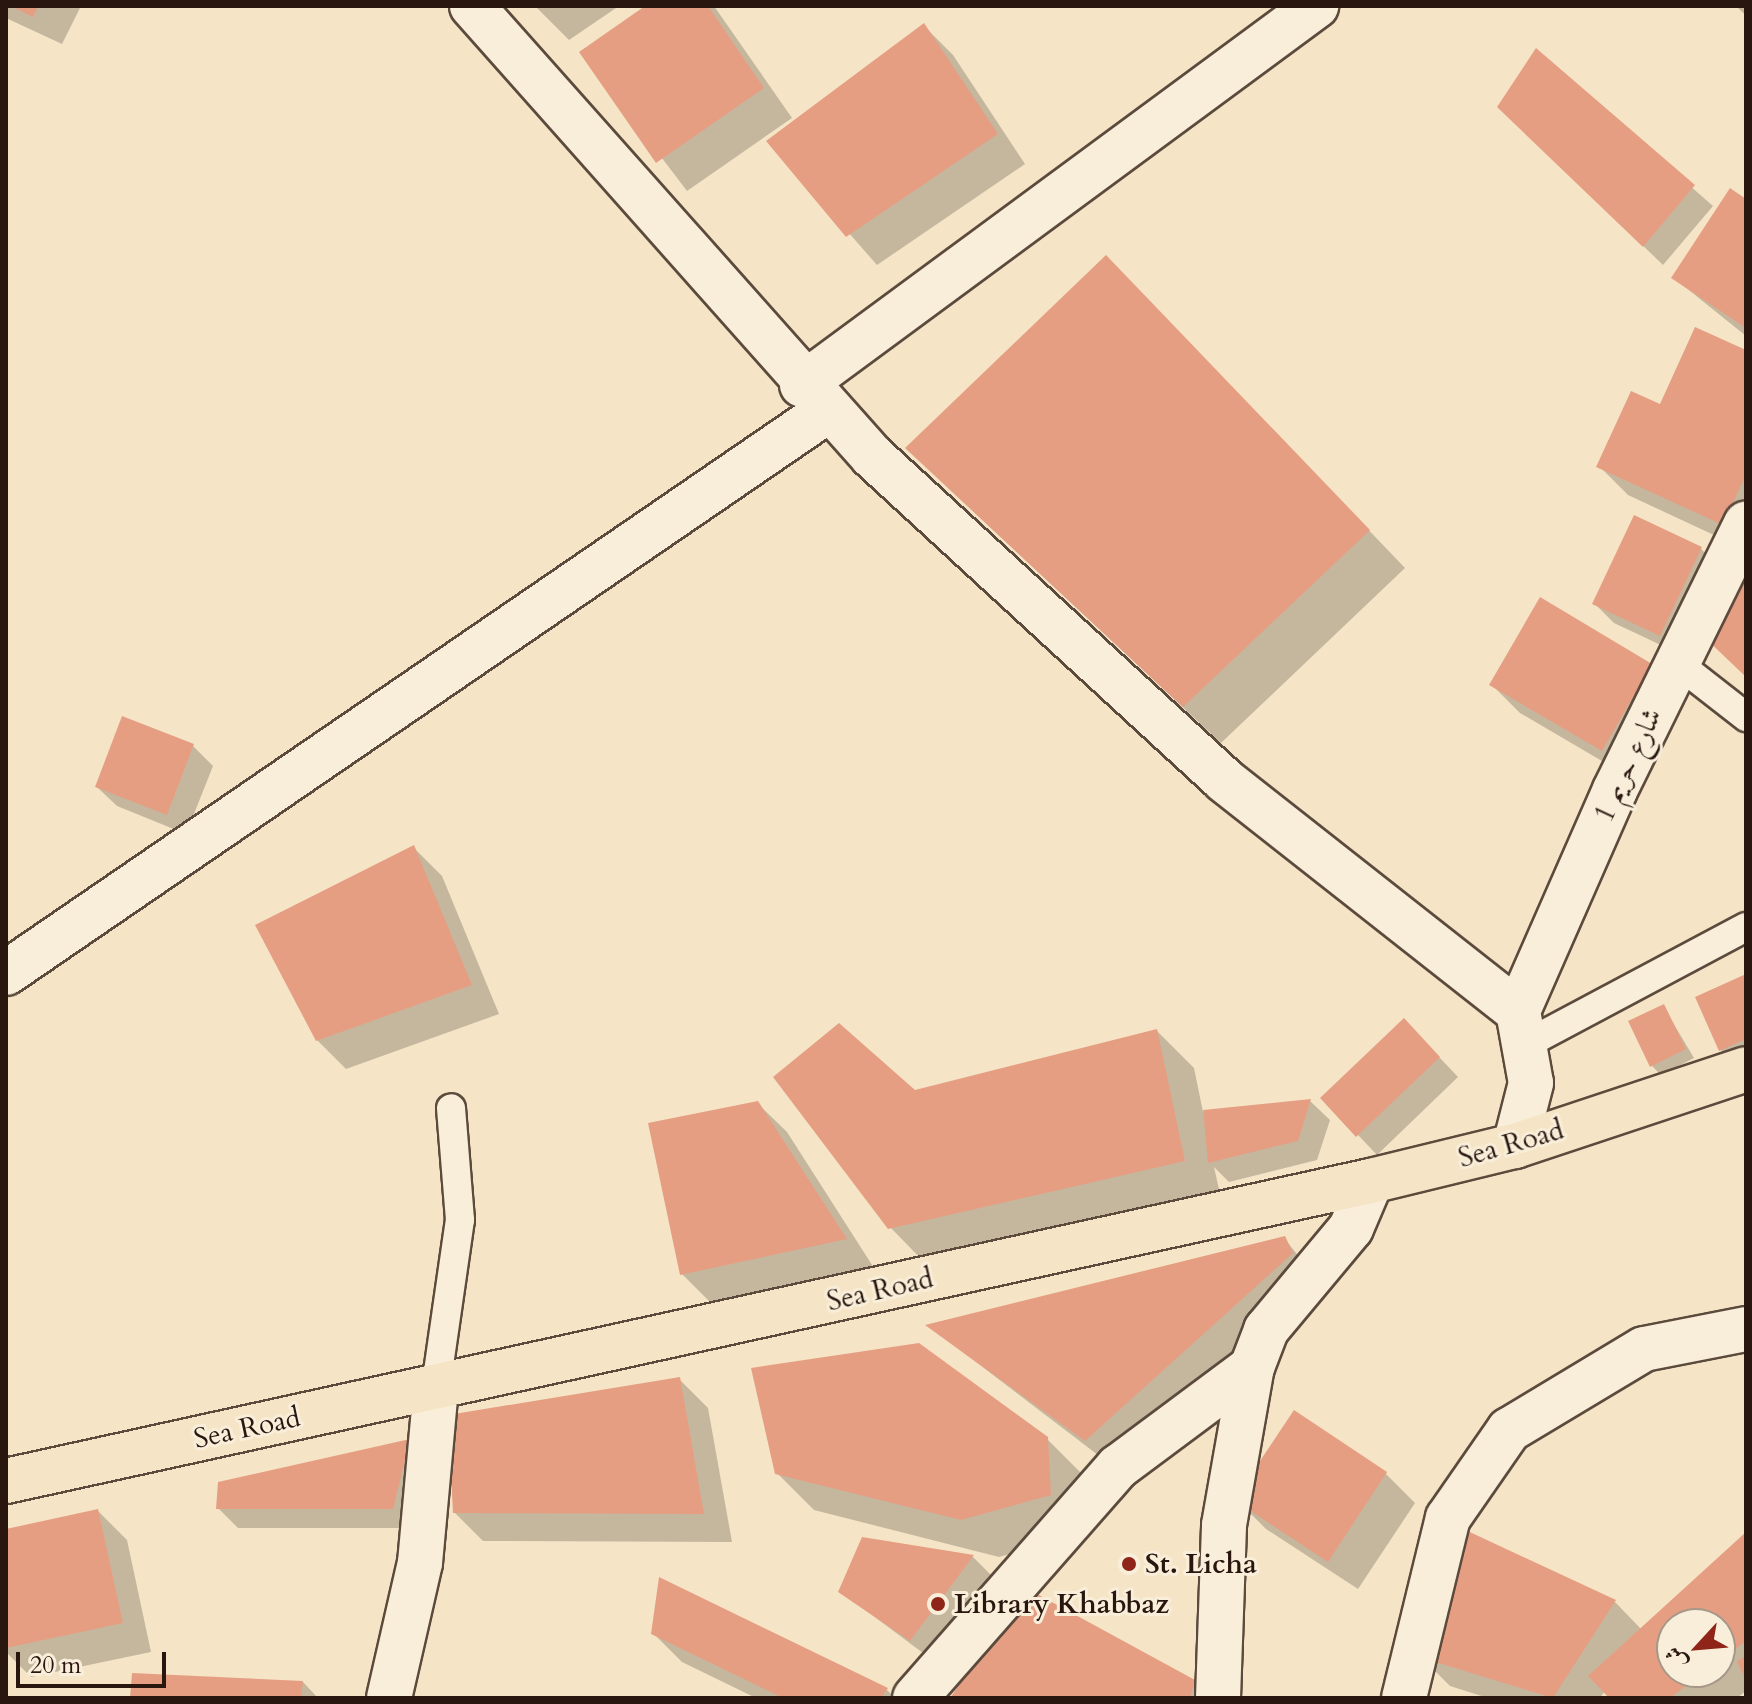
<!DOCTYPE html>
<html>
<head>
<meta charset="utf-8">
<style>
  body { margin:0 }
  #map { position:relative; width:1752px; height:1704px; overflow:hidden; background:#f5e5c6; font-family:Cardo,Amiri,serif }
  div>[style] { position:absolute }
  .shadow>* { inset:0; background:#0003 }
  .building>* { inset:0; background:#e69e83 }
  .roads { filter:drop-shadow(2px 0 #5c4a3d) drop-shadow(-2px 0 #5c4a3d) drop-shadow(0 2px #5c4a3d) drop-shadow(0 -2px #5c4a3d) }
  .service>* { height:28px; margin:-14px; padding:0 14px; transform-origin:14px; border-radius:14px; background:#f8eeda }
  .minor>* { height:44px; margin:-22px; padding:0 22px; transform-origin:22px; border-radius:22px; background:#f8eeda }
  .primary>* { height:44px; margin:-22px; padding:0 22px; transform-origin:22px; border-radius:22px; background:#f5e5c6 }
  .dots>* { width:22px; height:22px; translate:-50% -50%; box-sizing:border-box; border:4px solid #f8eeda; border-radius:50% }
  span { translate:-50% -50%; white-space:nowrap; text-align:center; line-height:1.15; -webkit-text-stroke:6px #f8eeda; paint-order:stroke }
  .street-label { font-size:28px; color:#29170f }
  .poi-label { font-size:28px; color:#29170f; font-weight:700 }
  .left { translate:0 -50%; text-align:left }
  .frame { position:absolute; inset:0; border:8px solid #29170f; pointer-events:none }
  .north { position:absolute; left:1656px; top:1608px; width:80px; height:80px; box-sizing:border-box; background:#f8eeda; border:2px solid #a59889; border-radius:50%; rotate:244deg; font-size:22px; font-weight:700; line-height:32px; text-align:center; color:#29170f }
  .north::after { content:''; display:block; margin:auto; width:28px; height:36px; background:#8f2418; clip-path:polygon(50% 0,100% 100%,50% 72%,0 100%) }
  .scale { position:absolute; left:16px; top:1652px; width:150px; height:36px; box-sizing:border-box; border:4px solid #29170f; border-top:0; padding-left:10px; font-size:24px; line-height:28px; white-space:nowrap; color:#29170f; -webkit-text-stroke:6px #f8eeda; paint-order:stroke }
</style>
</head>
<body>
<div id="map">
  <div class="shadow">
    <div style="clip-path:polygon(6px 6px,81px 6px,62px 44px,6px 18px)"></div>
    <div style="clip-path:polygon(535px 6px,619px 6px,569px 40px)"></div>
    <div style="clip-path:polygon(649px 6px,714px 6px,792px 118px,687px 191px,582px 53px)"></div>
    <div style="clip-path:polygon(1736px 6px,1746px 6px,1746px 15px,1742px 12px)"></div>
    <div style="clip-path:polygon(924px 26px,953px 55px,1025px 164px,877px 265px,769px 142px)"></div>
    <div style="clip-path:polygon(1536px 51px,1713px 206px,1663px 265px,1519px 126px)"></div>
    <div style="clip-path:polygon(1746px 201px,1746px 336px,1674px 278px)"></div>
    <div style="clip-path:polygon(1143px 294px,1405px 568px,1221px 743px,945px 485px)"></div>
    <div style="clip-path:polygon(1746px 352px,1746px 550px,1628px 495px,1599px 466px,1661px 406px)"></div>
    <div style="clip-path:polygon(1635px 517px,1701px 549px,1721px 568px,1680px 654px,1614px 623px,1594px 603px)"></div>
    <div style="clip-path:polygon(1651px 666px,1680px 695px,1631px 778px,1520px 713px,1491px 684px)"></div>
    <div style="clip-path:polygon(193px 746px,213px 766px,186px 834px,117px 806px,97px 787px)"></div>
    <div style="clip-path:polygon(413px 847px,442px 876px,499px 1014px,346px 1069px,317px 1040px)"></div>
    <div style="clip-path:polygon(1746px 976px,1746px 1067px,1741px 1070px,1721px 1050px,1698px 998px)"></div>
    <div style="clip-path:polygon(1663px 1006px,1694px 1058px,1661px 1075px,1652px 1066px)"></div>
    <div style="clip-path:polygon(1157px 1031px,1194px 1068px,1203px 1112px,1310px 1101px,1330px 1120px,1317px 1160px,1229px 1182px,1214px 1167px,1221px 1198px,927px 1265px,890px 1227px,914px 1092px)"></div>
    <div style="clip-path:polygon(1423px 1040px,1458px 1077px,1377px 1155px,1323px 1098px)"></div>
    <div style="clip-path:polygon(757px 1103px,787px 1132px,874px 1268px,711px 1303px,682px 1274px)"></div>
    <div style="clip-path:polygon(1284px 1238px,1320px 1283px,1115px 1468px,929px 1326px)"></div>
    <div style="clip-path:polygon(679px 1379px,708px 1408px,732px 1542px,483px 1541px,454px 1512px)"></div>
    <div style="clip-path:polygon(1295px 1413px,1386px 1474px,1415px 1503px,1358px 1589px,1266px 1529px,1237px 1500px)"></div>
    <div style="clip-path:polygon(1047px 1439px,1085px 1477px,1088px 1532px,999px 1557px,814px 1510px,777px 1473px)"></div>
    <div style="clip-path:polygon(409px 1441px,412px 1528px,238px 1528px,218px 1508px)"></div>
    <div style="clip-path:polygon(98px 1511px,127px 1540px,151px 1652px,31px 1677px,6px 1652px,6px 1531px)"></div>
    <div style="clip-path:polygon(evenodd,1746px 1534px,1746px 1691px,1737px 1698px,1612px 1698px,1605px 1691px,1600px 1698px,1488px 1698px,1450px 1686px,1421px 1657px,1615px 1602px,1642px 1630px,1746px 1534px,1672px 1624px,1720px 1624px,1720px 1672px,1672px 1672px,1672px 1624px)"></div>
    <div style="clip-path:polygon(864px 1539px,973px 1557px,992px 1576px,931px 1659px,840px 1591px)"></div>
    <div style="clip-path:polygon(653px 1633px,886px 1689px,895px 1698px,756px 1698px,682px 1662px)"></div>
    <div style="clip-path:polygon(1194px 1681px,1210px 1698px,952px 1698px)"></div>
    <div style="clip-path:polygon(303px 1682px,318px 1698px,132px 1698px)"></div>
  </div>
  <div class="building">
    <div style="clip-path:polygon(11px 6px,38px 6px,33px 17px)"></div>
    <div style="clip-path:polygon(645px 6px,708px 6px,764px 88px,656px 163px,579px 52px)"></div>
    <div style="clip-path:polygon(924px 23px,998px 134px,846px 237px,766px 141px)"></div>
    <div style="clip-path:polygon(1536px 48px,1695px 185px,1643px 247px,1497px 107px)"></div>
    <div style="clip-path:polygon(1730px 188px,1746px 199px,1746px 328px,1671px 278px)"></div>
    <div style="clip-path:polygon(1106px 255px,1370px 530px,1183px 707px,905px 448px)"></div>
    <div style="clip-path:polygon(1695px 327px,1746px 350px,1746px 474px,1723px 525px,1596px 467px,1631px 391px,1660px 404px)"></div>
    <div style="clip-path:polygon(1634px 515px,1702px 547px,1660px 636px,1592px 604px)"></div>
    <div style="clip-path:polygon(1746px 553px,1746px 677px,1702px 635px)"></div>
    <div style="clip-path:polygon(1540px 597px,1652px 664px,1602px 751px,1489px 685px)"></div>
    <div style="clip-path:polygon(122px 716px,194px 744px,167px 815px,95px 787px)"></div>
    <div style="clip-path:polygon(414px 845px,472px 985px,316px 1041px,255px 925px)"></div>
    <div style="clip-path:polygon(1746px 974px,1746px 1039px,1719px 1051px,1695px 997px)"></div>
    <div style="clip-path:polygon(1664px 1004px,1686px 1049px,1650px 1067px,1628px 1021px)"></div>
    <div style="clip-path:polygon(1404px 1018px,1440px 1057px,1356px 1137px,1320px 1098px)"></div>
    <div style="clip-path:polygon(839px 1023px,915px 1090px,1157px 1029px,1185px 1161px,888px 1229px,773px 1077px)"></div>
    <div style="clip-path:polygon(1311px 1099px,1298px 1141px,1208px 1163px,1203px 1110px)"></div>
    <div style="clip-path:polygon(758px 1101px,847px 1239px,680px 1275px,648px 1123px)"></div>
    <div style="clip-path:polygon(1285px 1236px,1293px 1253px,1085px 1441px,925px 1325px)"></div>
    <div style="clip-path:polygon(919px 1343px,1048px 1437px,1051px 1495px,961px 1520px,775px 1474px,751px 1368px)"></div>
    <div style="clip-path:polygon(680px 1377px,704px 1514px,453px 1513px,448px 1415px)"></div>
    <div style="clip-path:polygon(1294px 1410px,1387px 1472px,1328px 1562px,1234px 1500px)"></div>
    <div style="clip-path:polygon(410px 1439px,393px 1509px,216px 1509px,218px 1482px)"></div>
    <div style="clip-path:polygon(98px 1509px,123px 1623px,6px 1648px,6px 1529px)"></div>
    <div style="clip-path:polygon(1459px 1527px,1616px 1600px,1553px 1698px,1419px 1657px)"></div>
    <div style="clip-path:polygon(1746px 1532px,1746px 1641px,1720px 1660px,1720px 1624px,1672px 1624px,1672px 1672px,1704px 1672px,1670px 1698px,1609px 1698px,1588px 1676px)"></div>
    <div style="clip-path:polygon(862px 1537px,974px 1555px,910px 1641px,838px 1592px)"></div>
    <div style="clip-path:polygon(659px 1577px,888px 1688px,881px 1698px,783px 1698px,651px 1634px)"></div>
    <div style="clip-path:polygon(1026px 1588px,1195px 1680px,1190px 1698px,950px 1698px)"></div>
    <div style="clip-path:polygon(1746px 1655px,1746px 1681px,1737px 1662px)"></div>
    <div style="clip-path:polygon(132px 1673px,303px 1681px,301px 1698px,130px 1698px)"></div>
  </div>
  <div class="roads">
    <div class="service">
      <div style="left:1677px;top:663px;width:88px;rotate:38deg"></div>
      <div style="left:1528px;top:1043px;width:247px;rotate:-28deg"></div>
      <div style="left:436px;top:1386px;width:168px;rotate:-81.8deg"></div>
      <div style="left:460px;top:1220px;width:112px;rotate:-94.6deg"></div>
    </div>
    <div class="minor">
      <div style="left:472px;top:6px;width:602px;rotate:48.37deg"></div>
      <div style="left:872px;top:456px;width:478px;rotate:42.6deg"></div>
      <div style="left:1224px;top:780px;width:374px;rotate:38.2deg"></div>
      <div style="left:1518px;top:1011px;width:73px;rotate:79.8deg"></div>
      <div style="left:1531px;top:1083px;width:65px;rotate:104.3deg"></div>
      <div style="left:802px;top:385px;width:639px;rotate:-36.4deg"></div>
      <div style="left:6px;top:973px;width:995px;rotate:-34.39deg"></div>
      <div style="left:1518px;top:1011px;width:241px;rotate:-66.3deg"></div>
      <div style="left:1615px;top:790px;width:297px;rotate:-63.8deg"></div>
      <div style="left:389px;top:1698px;width:139px;rotate:-77.1deg"></div>
      <div style="left:420px;top:1563px;width:178px;rotate:-84.8deg"></div>
      <div style="left:915px;top:1698px;width:308px;rotate:-48.7deg"></div>
      <div style="left:1118px;top:1467px;width:167px;rotate:-36.7deg"></div>
      <div style="left:1218px;top:1698px;width:173px;rotate:-88deg"></div>
      <div style="left:1224px;top:1525px;width:160px;rotate:-80deg"></div>
      <div style="left:1252px;top:1367px;width:40px;rotate:-69deg"></div>
      <div style="left:1266px;top:1330px;width:133px;rotate:-50.2deg"></div>
      <div style="left:1351px;top:1228px;width:51px;rotate:-66.9deg"></div>
      <div style="left:1404px;top:1698px;width:185px;rotate:-76.3deg"></div>
      <div style="left:1448px;top:1518px;width:107px;rotate:-55.3deg"></div>
      <div style="left:1509px;top:1430px;width:157px;rotate:-31deg"></div>
      <div style="left:1644px;top:1349px;width:104px;rotate:-11.1deg"></div>
    </div>
    <div class="primary">
      <div style="left:6px;top:1481px;width:1398px;rotate:-12.4deg"></div>
      <div style="left:1371px;top:1181px;width:148px;rotate:-13.7deg"></div>
      <div style="left:1515px;top:1146px;width:243px;rotate:-18.4deg"></div>
    </div>
  </div>
  <div class="dots">
    <div style="left:1129px;top:1564px;background:#8f2418"></div>
    <div style="left:938px;top:1604px;background:#8f2418"></div>
  </div>
  <div class="street-label">
    <span style="left:1628px;top:765px;rotate:-65deg">شارع حريم 1</span>
    <span style="left:1511px;top:1144px;rotate:-16deg">Sea Road</span>
    <span style="left:880px;top:1290px;rotate:-13deg">Sea Road</span>
    <span style="left:247px;top:1428px;rotate:-12deg">Sea Road</span>
  </div>
  <div class="poi-label">
    <span class="left" style="left:1145px;top:1564px">St. Licha</span>
    <span class="left" style="left:954px;top:1604px">Library Khabbaz</span>
  </div>
  <div class="frame"></div>
  <div class="north">ش</div>
  <div class="scale">20 m</div>
</div>
</body>
</html>
